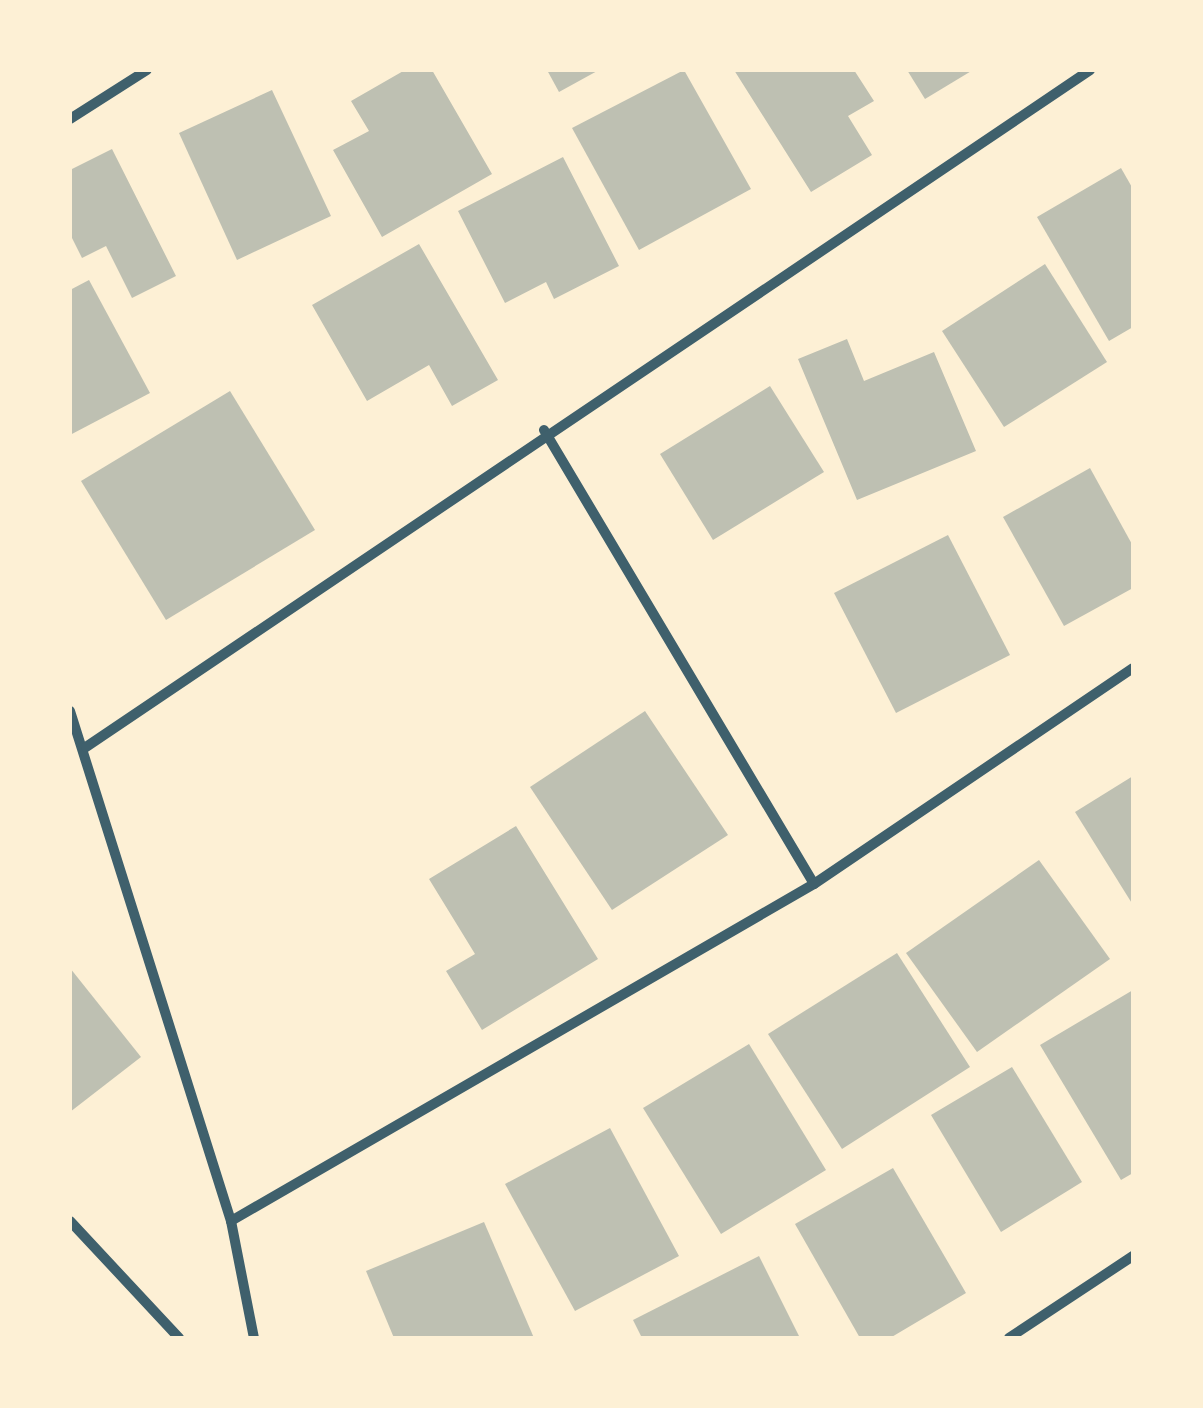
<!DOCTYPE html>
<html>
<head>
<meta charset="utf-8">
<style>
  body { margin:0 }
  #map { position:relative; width:1203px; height:1408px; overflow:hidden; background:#fdf0d5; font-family:"Fira Sans Condensed",sans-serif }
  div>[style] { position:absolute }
  .building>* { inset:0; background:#bec0b2 }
  .minor>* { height:10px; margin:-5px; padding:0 5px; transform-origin:5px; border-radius:5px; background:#3f606c }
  span { translate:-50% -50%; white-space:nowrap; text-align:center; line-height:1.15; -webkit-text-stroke:10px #fdf0d5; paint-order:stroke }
  .frame { position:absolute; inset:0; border:72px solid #fdf0d5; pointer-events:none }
</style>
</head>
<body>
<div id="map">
  <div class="building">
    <div style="clip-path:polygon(405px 70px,432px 70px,492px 174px,382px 237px,333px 150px,369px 131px,351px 101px)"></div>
    <div style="clip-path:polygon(547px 70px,599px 70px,559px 92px)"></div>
    <div style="clip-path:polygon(684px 70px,751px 189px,639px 250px,572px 128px)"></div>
    <div style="clip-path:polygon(734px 70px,854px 70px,874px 101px,848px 116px,872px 155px,811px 192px)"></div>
    <div style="clip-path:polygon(907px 70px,973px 70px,925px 99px)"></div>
    <div style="clip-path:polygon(272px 90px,331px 216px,237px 260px,179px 133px)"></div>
    <div style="clip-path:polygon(112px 149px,176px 276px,132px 298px,106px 246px,82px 258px,70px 234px,70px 170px)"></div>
    <div style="clip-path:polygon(563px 157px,619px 266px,554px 299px,546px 282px,505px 303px,458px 211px)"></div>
    <div style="clip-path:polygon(1121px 168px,1133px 189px,1133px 327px,1109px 341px,1037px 217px)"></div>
    <div style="clip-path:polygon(419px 244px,498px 380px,452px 406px,429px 365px,367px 401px,312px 305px)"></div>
    <div style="clip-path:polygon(1045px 264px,1107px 362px,1004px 427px,942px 331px)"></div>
    <div style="clip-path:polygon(89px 280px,150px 393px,70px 435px,70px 290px)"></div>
    <div style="clip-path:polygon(847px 339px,864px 381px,934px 352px,976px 451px,857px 500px,798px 359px)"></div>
    <div style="clip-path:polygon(770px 386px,824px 472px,713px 540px,660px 454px)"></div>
    <div style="clip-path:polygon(230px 391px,315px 530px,166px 620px,81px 481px)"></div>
    <div style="clip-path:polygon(1090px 468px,1133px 546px,1133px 588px,1064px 626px,1003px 517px)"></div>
    <div style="clip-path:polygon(948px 535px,1010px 655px,896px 713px,834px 593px)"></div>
    <div style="clip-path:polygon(645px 711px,728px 835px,612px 910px,530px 787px)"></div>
    <div style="clip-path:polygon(1133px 776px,1133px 905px,1075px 812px)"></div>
    <div style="clip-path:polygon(516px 826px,598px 959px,482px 1030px,446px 971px,475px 954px,429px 879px)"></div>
    <div style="clip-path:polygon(1039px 860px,1110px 959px,977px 1052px,906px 953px)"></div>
    <div style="clip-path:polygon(897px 953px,970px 1067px,842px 1149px,768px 1034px)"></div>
    <div style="clip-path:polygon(70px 968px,141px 1057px,70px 1112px)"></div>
    <div style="clip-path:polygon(1133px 990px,1133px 1173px,1121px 1180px,1040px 1045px)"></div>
    <div style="clip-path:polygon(749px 1044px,826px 1170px,721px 1234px,643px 1108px)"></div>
    <div style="clip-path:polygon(1012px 1067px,1082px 1182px,1001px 1232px,931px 1115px)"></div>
    <div style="clip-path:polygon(610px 1128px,679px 1256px,575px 1311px,505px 1184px)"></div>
    <div style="clip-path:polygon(893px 1168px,966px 1293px,890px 1338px,860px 1338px,795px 1224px)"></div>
    <div style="clip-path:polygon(484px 1222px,534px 1338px,394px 1338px,366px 1271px)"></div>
    <div style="clip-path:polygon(759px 1256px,800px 1338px,642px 1338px,633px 1320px)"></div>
  </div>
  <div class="minor">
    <div style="left:70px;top:119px;width:91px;rotate:-32.5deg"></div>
    <div style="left:544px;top:430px;width:528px;rotate:59.26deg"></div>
    <div style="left:70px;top:711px;width:535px;rotate:72.48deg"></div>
    <div style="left:231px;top:1221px;width:119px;rotate:78.9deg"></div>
    <div style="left:86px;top:747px;width:1211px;rotate:-33.99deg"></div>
    <div style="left:70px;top:1221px;width:160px;rotate:47deg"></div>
    <div style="left:231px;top:1221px;width:673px;rotate:-30.03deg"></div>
    <div style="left:814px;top:884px;width:385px;rotate:-34.1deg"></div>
    <div style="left:1009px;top:1338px;width:149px;rotate:-33.5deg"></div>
  </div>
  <div class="frame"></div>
</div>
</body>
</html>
